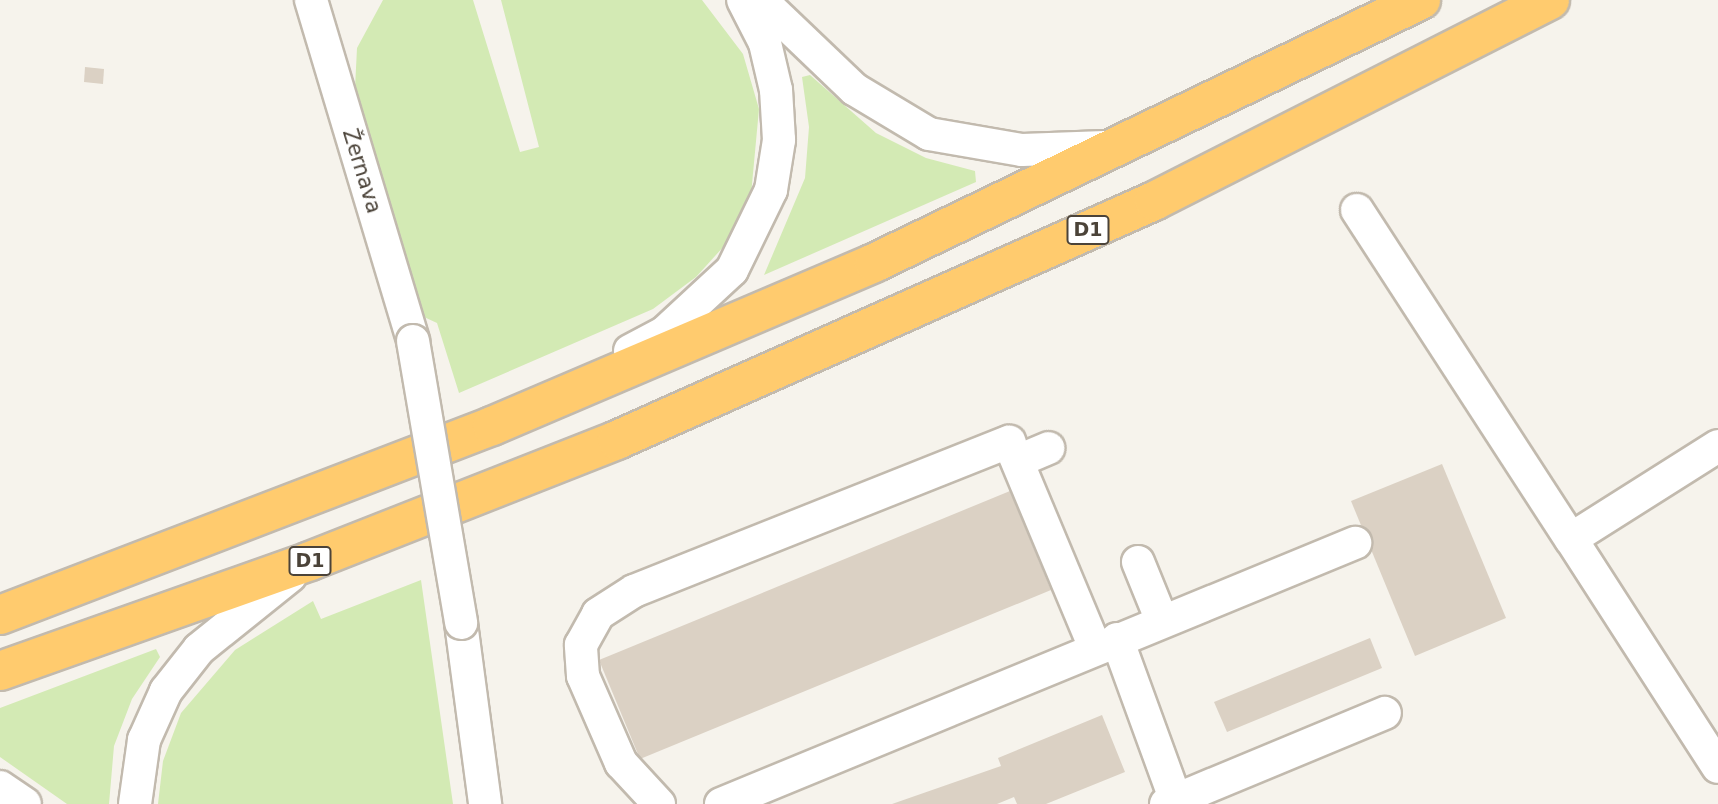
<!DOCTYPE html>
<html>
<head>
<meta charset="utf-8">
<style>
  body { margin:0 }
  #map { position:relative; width:1718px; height:804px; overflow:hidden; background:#f6f3ec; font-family:"DejaVu Sans",sans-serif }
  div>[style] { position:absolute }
  .green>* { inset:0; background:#d3eab4 }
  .building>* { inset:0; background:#dbd1c4 }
  .roads { filter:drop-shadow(2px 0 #c2baae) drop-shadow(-2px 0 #c2baae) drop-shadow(0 2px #c2baae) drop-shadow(0 -2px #c2baae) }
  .minor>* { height:32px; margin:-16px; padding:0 16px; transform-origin:16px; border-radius:16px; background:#fff }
  .highway>* { height:38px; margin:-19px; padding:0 19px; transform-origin:19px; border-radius:19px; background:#ffcb6e }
  .bridges { filter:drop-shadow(2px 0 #c2baae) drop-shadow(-2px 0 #c2baae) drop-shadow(0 2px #c2baae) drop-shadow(0 -2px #c2baae) }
  .minor-bridge>* { height:32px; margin:-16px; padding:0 16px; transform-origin:16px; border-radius:16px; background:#fff }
  span { translate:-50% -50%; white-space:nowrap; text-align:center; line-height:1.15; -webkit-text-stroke:5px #fff; paint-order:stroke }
  .shield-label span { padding:2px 5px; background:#fff; border:2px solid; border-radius:5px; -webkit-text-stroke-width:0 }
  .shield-label { font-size:19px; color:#4b4339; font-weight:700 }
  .street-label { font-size:21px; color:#4b4339 }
</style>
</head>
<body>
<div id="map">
  <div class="green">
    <div style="clip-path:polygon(383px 0,473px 0,520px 152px,539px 147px,501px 0,702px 0,743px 54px,759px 109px,751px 195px,725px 245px,696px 277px,653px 309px,459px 393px,437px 323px,424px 317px,355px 88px,357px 48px)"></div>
    <div style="clip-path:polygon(810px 75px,876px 133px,926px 158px,975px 171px,976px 182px,764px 275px,805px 178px,809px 127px,802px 77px)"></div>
    <div style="clip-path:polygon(421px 580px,453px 804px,158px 804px,163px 761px,181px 713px,235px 650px,313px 601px,321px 619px)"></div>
    <div style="clip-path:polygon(156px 649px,160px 657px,132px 699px,114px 746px,109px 804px,67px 804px,0 757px,0 708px)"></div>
  </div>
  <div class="building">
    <div style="clip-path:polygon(85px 67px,104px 69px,103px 84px,84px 82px)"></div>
    <div style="clip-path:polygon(1442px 464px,1506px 618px,1415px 656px,1351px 501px)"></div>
    <div style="clip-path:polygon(1010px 491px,1051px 590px,640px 759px,599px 660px)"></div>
    <div style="clip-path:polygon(1370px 638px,1382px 668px,1227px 732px,1214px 702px)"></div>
    <div style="clip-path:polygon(1102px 715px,1125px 772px,1046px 804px,1017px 804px,1014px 797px,997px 804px,892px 804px,1001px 766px,998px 758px)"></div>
  </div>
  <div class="roads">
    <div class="minor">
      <div style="left:311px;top:0;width:356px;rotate:73.3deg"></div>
      <div style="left:761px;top:0;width:129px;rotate:43.7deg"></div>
      <div style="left:854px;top:89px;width:87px;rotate:31deg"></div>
      <div style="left:929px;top:134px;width:94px;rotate:9.8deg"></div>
      <div style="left:1022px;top:150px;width:83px;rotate:-2.1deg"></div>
      <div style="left:1357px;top:210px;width:392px;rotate:57deg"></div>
      <div style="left:1571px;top:539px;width:174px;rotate:-32.3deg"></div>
      <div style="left:630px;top:351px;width:40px;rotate:-28deg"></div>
      <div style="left:665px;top:332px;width:91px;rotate:-42.8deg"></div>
      <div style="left:732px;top:270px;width:89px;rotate:-64deg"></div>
      <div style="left:771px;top:190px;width:51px;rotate:-80.9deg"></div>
      <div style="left:779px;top:140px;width:50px;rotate:-93.4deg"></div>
      <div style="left:776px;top:90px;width:48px;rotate:-103.2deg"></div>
      <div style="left:765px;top:43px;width:48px;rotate:-117.1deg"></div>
      <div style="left:1018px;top:461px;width:33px;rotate:-23deg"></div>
      <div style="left:1571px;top:539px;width:271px;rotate:57.2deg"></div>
      <div style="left:1138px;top:562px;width:64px;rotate:67.9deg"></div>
      <div style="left:461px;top:623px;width:183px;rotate:82.4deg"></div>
      <div style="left:1117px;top:639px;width:176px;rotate:70deg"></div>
      <div style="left:0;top:787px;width:30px;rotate:34deg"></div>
      <div style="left:135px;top:804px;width:65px;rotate:-82deg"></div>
      <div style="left:144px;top:740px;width:54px;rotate:-65.8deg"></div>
      <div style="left:166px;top:691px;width:53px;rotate:-51.8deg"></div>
      <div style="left:199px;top:649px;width:117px;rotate:-38.7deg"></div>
      <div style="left:659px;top:804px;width:56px;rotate:-132.8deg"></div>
      <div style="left:621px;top:763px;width:95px;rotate:-113.6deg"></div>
      <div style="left:583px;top:676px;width:31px;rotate:-94deg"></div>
      <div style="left:581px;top:645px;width:35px;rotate:-61deg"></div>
      <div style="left:598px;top:614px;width:43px;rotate:-32.6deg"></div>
      <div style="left:634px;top:591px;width:404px;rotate:-21.7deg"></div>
      <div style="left:1009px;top:442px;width:223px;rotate:67.3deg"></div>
      <div style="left:721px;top:804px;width:686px;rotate:-22.38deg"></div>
      <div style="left:1166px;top:804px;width:237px;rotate:-22.6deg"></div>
    </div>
    <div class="highway">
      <div style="left:0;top:615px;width:527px;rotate:-21.01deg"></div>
      <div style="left:492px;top:426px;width:415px;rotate:-23.1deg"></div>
      <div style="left:874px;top:263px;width:607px;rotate:-25.68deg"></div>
      <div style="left:0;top:671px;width:329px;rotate:-19.5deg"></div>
      <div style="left:310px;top:561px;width:330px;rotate:-21.5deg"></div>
      <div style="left:617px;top:440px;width:588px;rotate:-23.99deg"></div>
      <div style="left:1154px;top:201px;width:444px;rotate:-26.9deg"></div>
    </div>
  </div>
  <div class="bridges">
    <div class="minor-bridge">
      <div style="left:413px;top:341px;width:286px;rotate:80.3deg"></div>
    </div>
  </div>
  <div class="shield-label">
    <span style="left:1088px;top:230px">D1</span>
    <span style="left:310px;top:561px">D1</span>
  </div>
  <div class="street-label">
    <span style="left:362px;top:171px;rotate:73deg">Žernava</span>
  </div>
</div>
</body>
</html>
